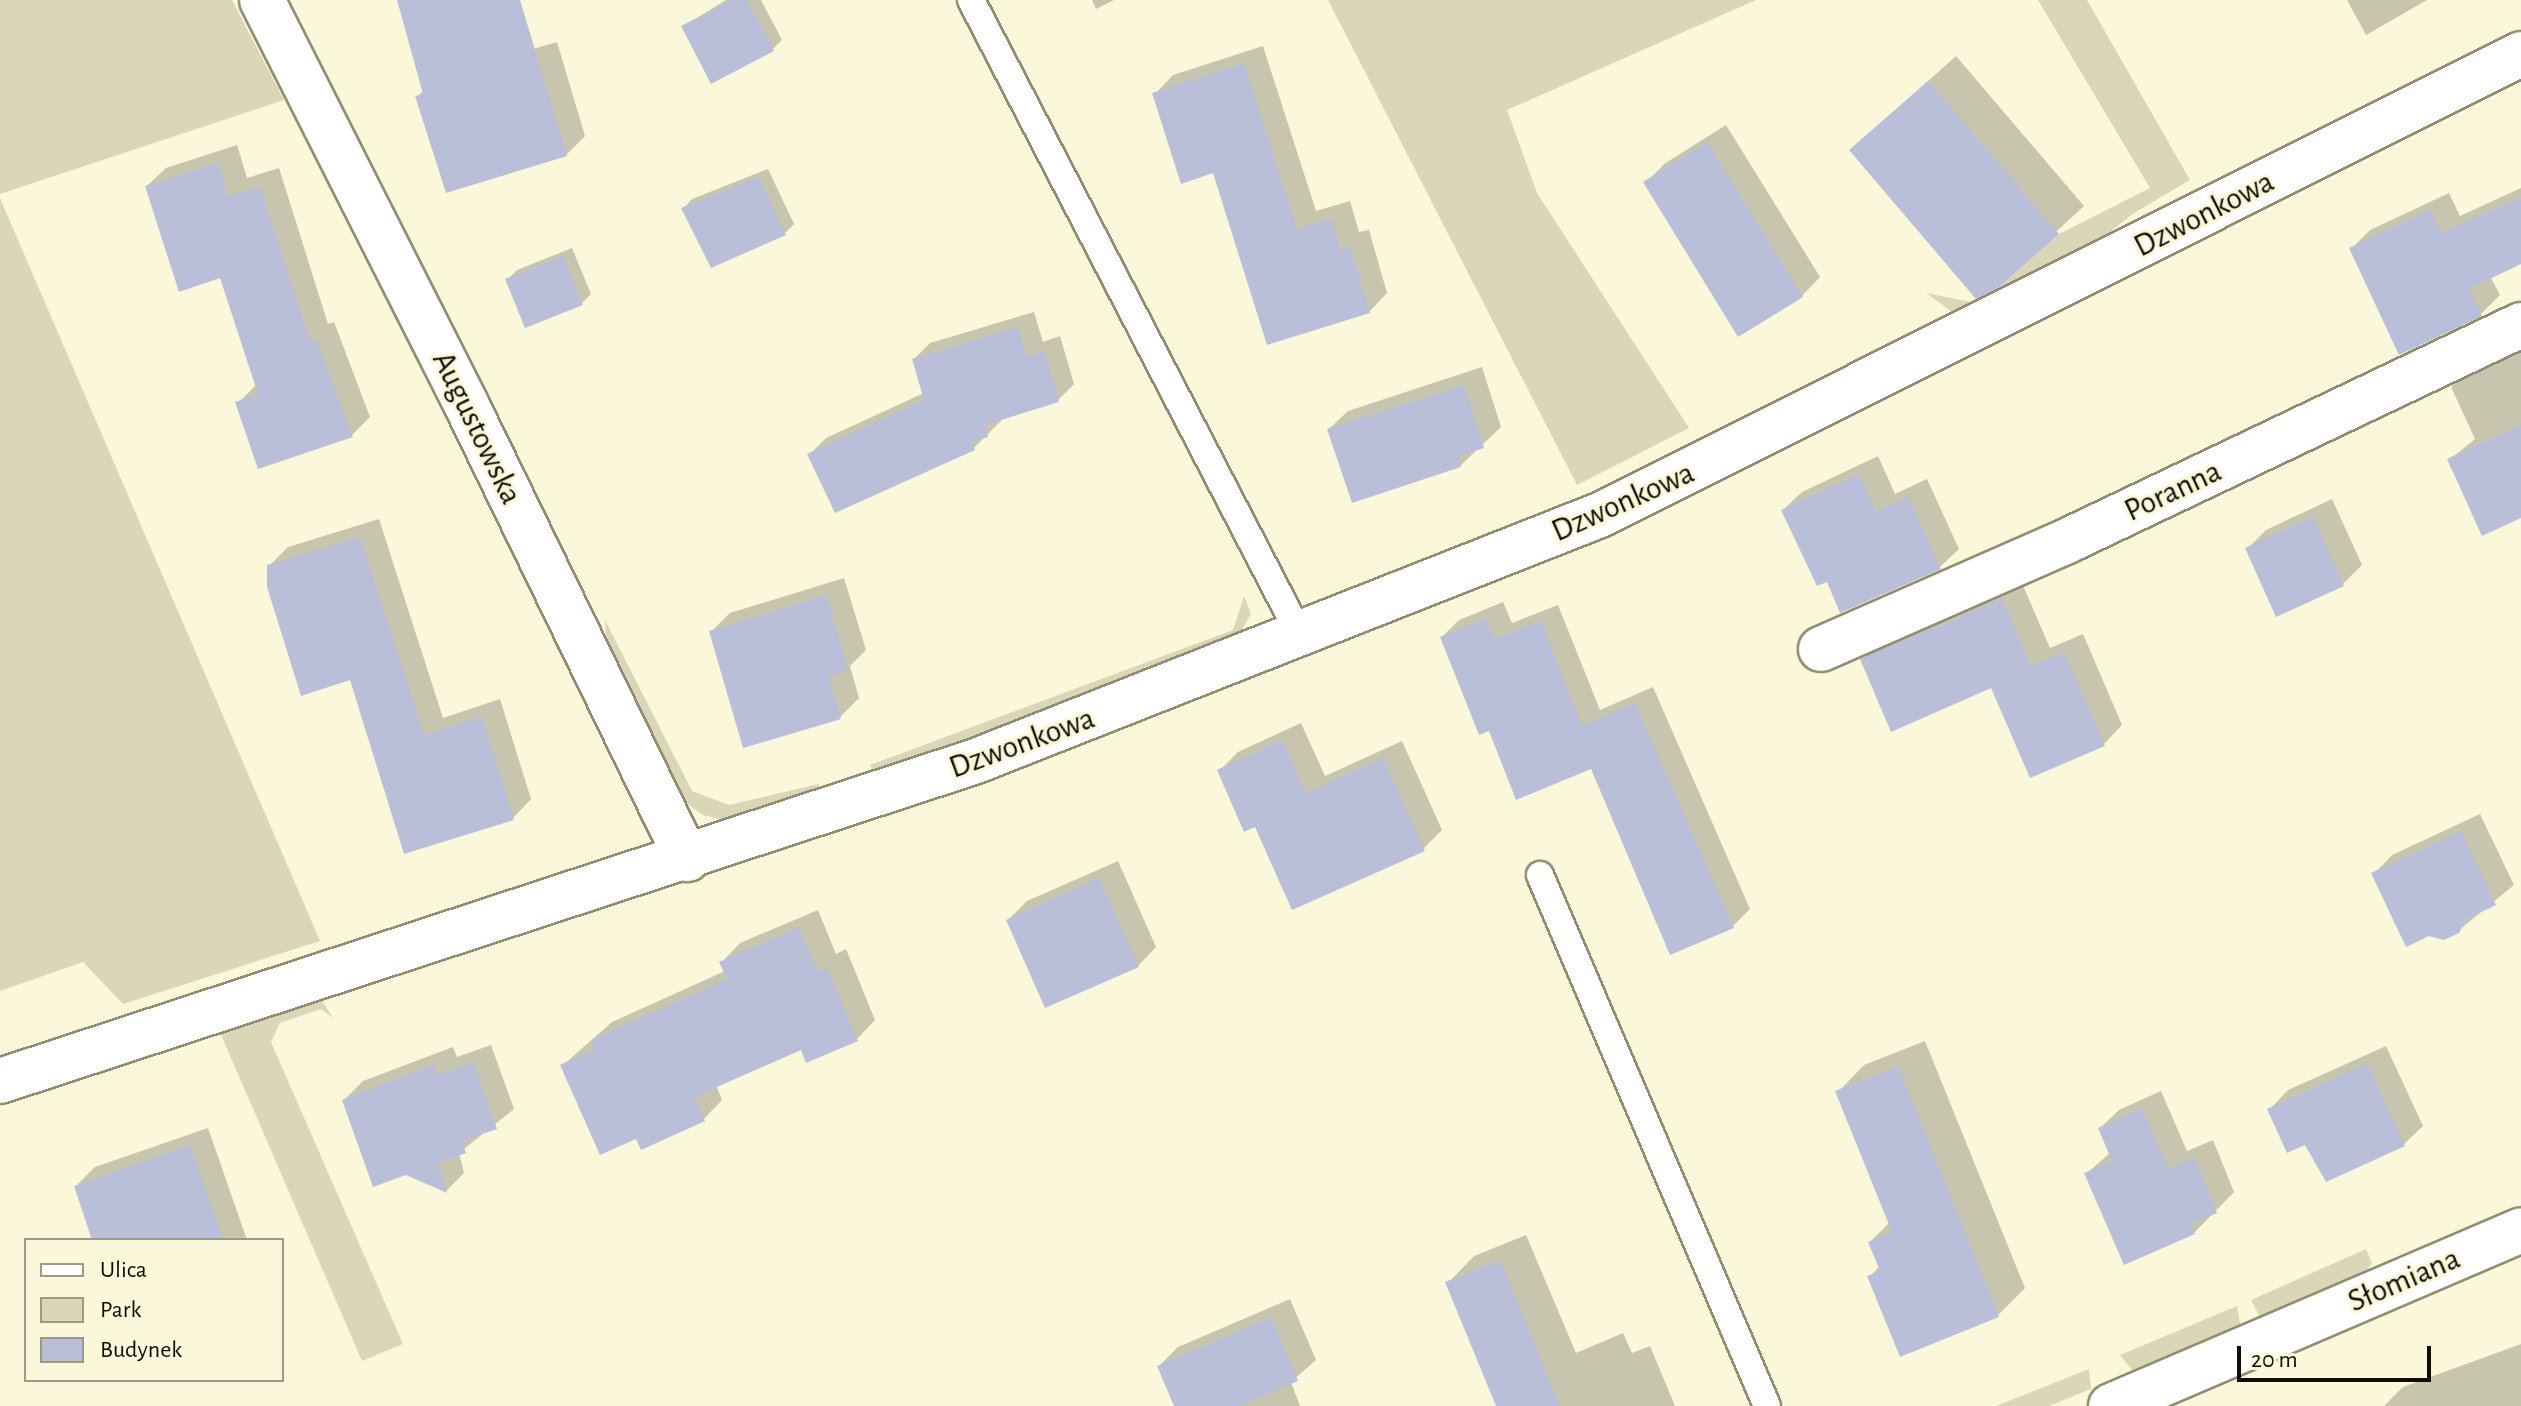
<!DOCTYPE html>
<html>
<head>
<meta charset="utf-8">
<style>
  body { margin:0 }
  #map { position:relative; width:2521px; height:1406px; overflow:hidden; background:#faf7da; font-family:"Alegreya Sans",sans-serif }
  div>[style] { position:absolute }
  .green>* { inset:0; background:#dad7b9 }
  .shadow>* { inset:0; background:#0003 }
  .building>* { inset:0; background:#b9bfd9 }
  .roads { filter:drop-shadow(2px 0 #918d73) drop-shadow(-2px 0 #918d73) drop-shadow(0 2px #918d73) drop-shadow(0 -2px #918d73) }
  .service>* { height:26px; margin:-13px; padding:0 13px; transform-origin:13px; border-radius:13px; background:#fff }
  .minor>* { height:44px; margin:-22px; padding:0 22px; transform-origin:22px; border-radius:22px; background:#fff }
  span { translate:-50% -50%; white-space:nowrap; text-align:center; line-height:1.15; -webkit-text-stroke:6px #faf7da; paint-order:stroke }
  .street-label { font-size:32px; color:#0f0e05 }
  .legend { position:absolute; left:24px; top:1238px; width:260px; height:144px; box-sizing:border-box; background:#faf7da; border:2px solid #9c9a85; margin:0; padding:10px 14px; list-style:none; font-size:24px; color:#0f0e05 }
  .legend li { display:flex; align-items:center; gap:16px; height:40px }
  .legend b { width:40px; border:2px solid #9c9a85 }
  .scale { position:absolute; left:2237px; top:1346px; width:194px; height:36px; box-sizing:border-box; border:4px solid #0f0e05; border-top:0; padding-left:10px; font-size:24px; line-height:28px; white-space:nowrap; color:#0f0e05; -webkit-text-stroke:6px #faf7da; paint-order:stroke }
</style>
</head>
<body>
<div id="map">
  <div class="green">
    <div style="clip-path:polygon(0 0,232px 0,284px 100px,0 194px)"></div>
    <div style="clip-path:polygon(1328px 0,1756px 0,1507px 110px,1537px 193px,1689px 428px,1577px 485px)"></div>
    <div style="clip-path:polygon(2038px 0,2087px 0,2190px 180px,2134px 213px,2057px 273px,1959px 317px,1926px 293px,1980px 304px,2059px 234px,2150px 188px)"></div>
    <div style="clip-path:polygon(0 198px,320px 941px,123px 1004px,83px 962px,0 991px)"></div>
    <div style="clip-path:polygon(1244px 596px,1251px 614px,1235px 642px,876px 775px,870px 765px,1233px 630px)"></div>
    <div style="clip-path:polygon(605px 620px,692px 791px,729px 805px,819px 784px,819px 799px,727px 821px,703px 815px,682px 800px,607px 653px)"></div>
    <div style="clip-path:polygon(317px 993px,333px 1018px,321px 1009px,280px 1023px,271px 1042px,403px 1344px,362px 1361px,219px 1030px)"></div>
    <div style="clip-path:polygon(2366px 1249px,2372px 1263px,2360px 1279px,2261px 1319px,2251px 1300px)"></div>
    <div style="clip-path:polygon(2237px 1306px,2241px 1329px,2136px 1375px,2120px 1355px)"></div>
    <div style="clip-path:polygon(2089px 1369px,2091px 1389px,2049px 1406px,1996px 1406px)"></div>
  </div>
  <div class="shadow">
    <div style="clip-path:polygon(400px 0,519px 0,533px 49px,557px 42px,585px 136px,566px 155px,417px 97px,424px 90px)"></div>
    <div style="clip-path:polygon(726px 0,761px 0,782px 40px,773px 49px,684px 26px)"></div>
    <div style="clip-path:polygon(1092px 0,1114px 0,1096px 9px)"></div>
    <div style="clip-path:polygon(2347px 0,2427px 0,2366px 35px)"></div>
    <div style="clip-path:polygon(1263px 46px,1316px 211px,1350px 201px,1359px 232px,1369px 230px,1387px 293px,1369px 312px,1215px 170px,1155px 94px,1173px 75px)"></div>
    <div style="clip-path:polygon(1956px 56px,2084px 206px,1997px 286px,1851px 150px)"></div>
    <div style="clip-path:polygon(1726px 125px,1820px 277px,1802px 296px,1646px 183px,1664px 164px)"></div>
    <div style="clip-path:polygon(237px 145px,247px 178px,279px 168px,328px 324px,334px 322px,370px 417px,351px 436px,238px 403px,257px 384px,222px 276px,147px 186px,166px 168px)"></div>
    <div style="clip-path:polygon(768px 169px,794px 224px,785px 233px,683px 209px,692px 199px)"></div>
    <div style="clip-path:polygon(2521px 188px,2521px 260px,2490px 276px,2500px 295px,2481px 314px,2351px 249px,2370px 230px,2449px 193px,2460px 216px)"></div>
    <div style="clip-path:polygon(572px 248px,591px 294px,581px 304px,508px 279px,517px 270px)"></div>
    <div style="clip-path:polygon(1034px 312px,1043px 342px,1060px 336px,1074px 384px,1058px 400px,1003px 419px,974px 448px,810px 454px,826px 438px,924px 393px,914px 359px,930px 343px)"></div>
    <div style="clip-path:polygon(2521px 348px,2521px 516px,2449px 460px,2475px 439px,2451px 387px,2467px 372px)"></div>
    <div style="clip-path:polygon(1482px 367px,1501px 427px,1460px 466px,1329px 429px,1348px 411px)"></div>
    <div style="clip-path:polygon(1878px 456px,1895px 494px,1927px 479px,1959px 549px,1940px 567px,1828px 579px,1783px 510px,1802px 492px)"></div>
    <div style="clip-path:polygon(2332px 499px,2362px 565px,2343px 584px,2277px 614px,2247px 549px,2266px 530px)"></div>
    <div style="clip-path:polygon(379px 519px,443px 718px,500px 699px,531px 799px,513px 818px,352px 677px,269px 566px,288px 547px)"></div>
    <div style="clip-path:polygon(844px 578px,866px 650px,850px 666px,859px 698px,840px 717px,711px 632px,730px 613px)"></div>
    <div style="clip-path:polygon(2021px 581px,2050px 648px,2083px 634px,2122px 725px,2104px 744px,1992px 686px,1862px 660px,1881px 641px)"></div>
    <div style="clip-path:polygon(1503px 602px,1512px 623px,1558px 605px,1600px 710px,1653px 687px,1750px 909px,1733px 926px,1592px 767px,1490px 728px,1442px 637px,1459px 620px)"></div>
    <div style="clip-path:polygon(1301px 723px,1325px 776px,1402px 741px,1442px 830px,1423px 849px,1256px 824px,1219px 771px,1238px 752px)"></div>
    <div style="clip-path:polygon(2480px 814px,2514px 885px,2458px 931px,2374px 874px,2392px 855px)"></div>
    <div style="clip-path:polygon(1118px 861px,1156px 947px,1138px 966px,1008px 920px,1027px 901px)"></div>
    <div style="clip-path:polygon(818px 910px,836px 954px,846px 949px,875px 1020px,857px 1039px,802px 1047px,716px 1085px,722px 1100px,704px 1119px,637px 1137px,562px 1066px,612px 1022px,725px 971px,722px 962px,740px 943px)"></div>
    <div style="clip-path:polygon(1925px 1041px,2025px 1288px,1998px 1315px,1870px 1276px,1880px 1266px,1870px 1242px,1890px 1222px,1838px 1092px,1864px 1065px)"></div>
    <div style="clip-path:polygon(491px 1045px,514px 1109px,459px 1153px,464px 1173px,446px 1191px,344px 1100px,363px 1081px,453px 1047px,457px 1057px)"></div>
    <div style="clip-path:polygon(2386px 1046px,2423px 1126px,2404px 1144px,2306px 1142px,2270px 1109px,2288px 1090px)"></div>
    <div style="clip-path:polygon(2161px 1091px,2187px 1151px,2213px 1140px,2234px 1192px,2194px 1233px,2087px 1173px,2110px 1153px,2100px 1128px,2119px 1110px)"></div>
    <div style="clip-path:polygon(208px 1128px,247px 1240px,94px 1240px,76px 1186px,95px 1167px)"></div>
    <div style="clip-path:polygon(1526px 1235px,1576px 1353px,1623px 1333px,1632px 1353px,1650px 1346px,1675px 1406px,1498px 1406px,1448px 1283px,1474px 1256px)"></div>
    <div style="clip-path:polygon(1290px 1299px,1316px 1360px,1291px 1382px,1300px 1406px,1176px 1406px,1159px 1366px,1178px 1347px)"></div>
    <div style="clip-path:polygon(2521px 1344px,2521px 1406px,2384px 1406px,2403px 1387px)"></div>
  </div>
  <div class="building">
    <div style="clip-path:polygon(397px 0,520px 0,567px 156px,446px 193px,415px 96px,423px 94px)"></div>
    <div style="clip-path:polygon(732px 0,747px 0,774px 51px,711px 84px,681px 26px)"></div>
    <div style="clip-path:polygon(1244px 63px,1297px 229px,1332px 218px,1340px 250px,1350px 247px,1370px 313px,1267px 345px,1213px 173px,1181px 184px,1152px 93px)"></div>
    <div style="clip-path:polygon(1928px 81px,2059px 234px,1998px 288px,1976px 299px,1849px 150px)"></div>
    <div style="clip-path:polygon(1707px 142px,1803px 297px,1738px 337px,1643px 182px)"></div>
    <div style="clip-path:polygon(218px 163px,228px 196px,260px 186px,310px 341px,316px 339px,353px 437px,258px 469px,235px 402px,258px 394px,220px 278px,179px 292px,145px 186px)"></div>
    <div style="clip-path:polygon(759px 177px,786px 235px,711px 268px,681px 208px)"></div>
    <div style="clip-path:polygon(2521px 197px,2521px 264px,2469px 289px,2482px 316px,2399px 355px,2349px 248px,2430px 210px,2441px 233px)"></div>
    <div style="clip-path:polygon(563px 256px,583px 305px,525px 328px,505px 279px)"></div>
    <div style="clip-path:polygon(1018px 327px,1027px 357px,1044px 351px,1059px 402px,985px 425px,988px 437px,971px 442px,975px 450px,835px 513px,807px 454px,924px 400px,912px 359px)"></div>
    <div style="clip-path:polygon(1464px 385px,1484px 448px,1458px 456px,1461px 467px,1352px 503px,1327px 429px)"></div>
    <div style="clip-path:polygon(2521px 425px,2521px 518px,2482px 536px,2447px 459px)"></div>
    <div style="clip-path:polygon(1859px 474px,1876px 512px,1908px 496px,1941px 569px,1840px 613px,1827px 582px,1817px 586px,1781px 510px)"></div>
    <div style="clip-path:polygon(2313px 516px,2344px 586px,2276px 617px,2245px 548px)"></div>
    <div style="clip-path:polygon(360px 537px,424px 735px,482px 716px,514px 820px,404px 854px,350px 680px,301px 696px,267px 587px,267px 565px)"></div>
    <div style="clip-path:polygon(826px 595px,848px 670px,829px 676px,841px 719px,743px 748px,709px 631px)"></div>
    <div style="clip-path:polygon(2002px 599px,2031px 666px,2064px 652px,2105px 746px,2030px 778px,1991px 688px,1891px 732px,1860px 659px)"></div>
    <div style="clip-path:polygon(1486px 618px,1494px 639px,1541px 621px,1582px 726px,1635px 703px,1734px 928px,1670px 955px,1591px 769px,1516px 800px,1489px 731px,1479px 735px,1440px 637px)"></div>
    <div style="clip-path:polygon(1282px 740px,1306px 793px,1383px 758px,1425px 851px,1292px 910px,1255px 827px,1244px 832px,1217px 770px)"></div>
    <div style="clip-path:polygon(2461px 831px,2496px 905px,2467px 919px,2459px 933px,2444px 940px,2429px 936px,2406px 947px,2371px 873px)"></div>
    <div style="clip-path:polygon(1099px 878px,1139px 967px,1045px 1008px,1006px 920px)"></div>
    <div style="clip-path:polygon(799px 927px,817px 971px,827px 967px,858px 1041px,806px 1063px,801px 1050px,694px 1097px,705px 1121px,641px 1150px,636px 1139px,600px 1155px,560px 1065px,595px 1049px,591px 1040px,727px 979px,719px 962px)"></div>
    <div style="clip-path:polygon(473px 1062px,497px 1129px,462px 1141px,466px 1153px,438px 1163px,447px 1193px,406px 1175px,373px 1187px,342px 1100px,435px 1064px,438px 1075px)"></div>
    <div style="clip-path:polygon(2367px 1063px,2405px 1146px,2326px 1182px,2305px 1145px,2287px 1153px,2267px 1109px)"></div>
    <div style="clip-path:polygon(1898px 1066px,1999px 1317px,1900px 1357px,1867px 1276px,1880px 1271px,1868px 1242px,1892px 1232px,1835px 1091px)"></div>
    <div style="clip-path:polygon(2142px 1108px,2168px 1169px,2194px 1157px,2217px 1213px,2191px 1224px,2195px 1234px,2124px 1265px,2084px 1173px,2112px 1161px,2098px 1128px)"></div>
    <div style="clip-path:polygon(190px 1145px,223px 1240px,92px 1240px,74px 1186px)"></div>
    <div style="clip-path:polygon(1500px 1260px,1560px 1406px,1496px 1406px,1445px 1282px)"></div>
    <div style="clip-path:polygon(1271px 1317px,1298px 1381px,1240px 1406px,1174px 1406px,1157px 1366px)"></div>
  </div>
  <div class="roads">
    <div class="service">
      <div style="left:971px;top:0;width:715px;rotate:62.61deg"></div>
      <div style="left:1540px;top:875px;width:577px;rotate:66.85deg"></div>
    </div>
    <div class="minor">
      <div style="left:262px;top:0;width:453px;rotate:63.2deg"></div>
      <div style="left:466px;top:404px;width:506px;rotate:64.09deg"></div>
      <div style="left:1821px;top:649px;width:269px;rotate:-23.7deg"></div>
      <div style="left:2067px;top:541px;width:503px;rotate:-25.44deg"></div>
      <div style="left:0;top:1081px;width:1027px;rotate:-18.15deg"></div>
      <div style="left:976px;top:761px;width:671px;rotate:-21.52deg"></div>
      <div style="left:1600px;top:515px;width:1030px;rotate:-26.59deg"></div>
      <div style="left:2111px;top:1406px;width:446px;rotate:-23.2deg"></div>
    </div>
  </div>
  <div class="street-label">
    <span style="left:2204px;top:214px;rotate:-27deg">Dzwonkowa</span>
    <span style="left:477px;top:428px;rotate:64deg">Augustowska</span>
    <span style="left:2173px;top:491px;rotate:-25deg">Poranna</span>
    <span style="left:1623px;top:502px;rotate:-24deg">Dzwonkowa</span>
    <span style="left:1022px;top:743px;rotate:-20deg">Dzwonkowa</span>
    <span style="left:2404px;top:1280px;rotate:-23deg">Słomiana</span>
  </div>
  <ul class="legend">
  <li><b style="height:10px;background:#fff"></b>Ulica</li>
  <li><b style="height:22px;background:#dad7b9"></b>Park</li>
  <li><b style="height:22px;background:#b9bfd9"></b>Budynek</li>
  </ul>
  <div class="scale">20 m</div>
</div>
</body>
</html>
